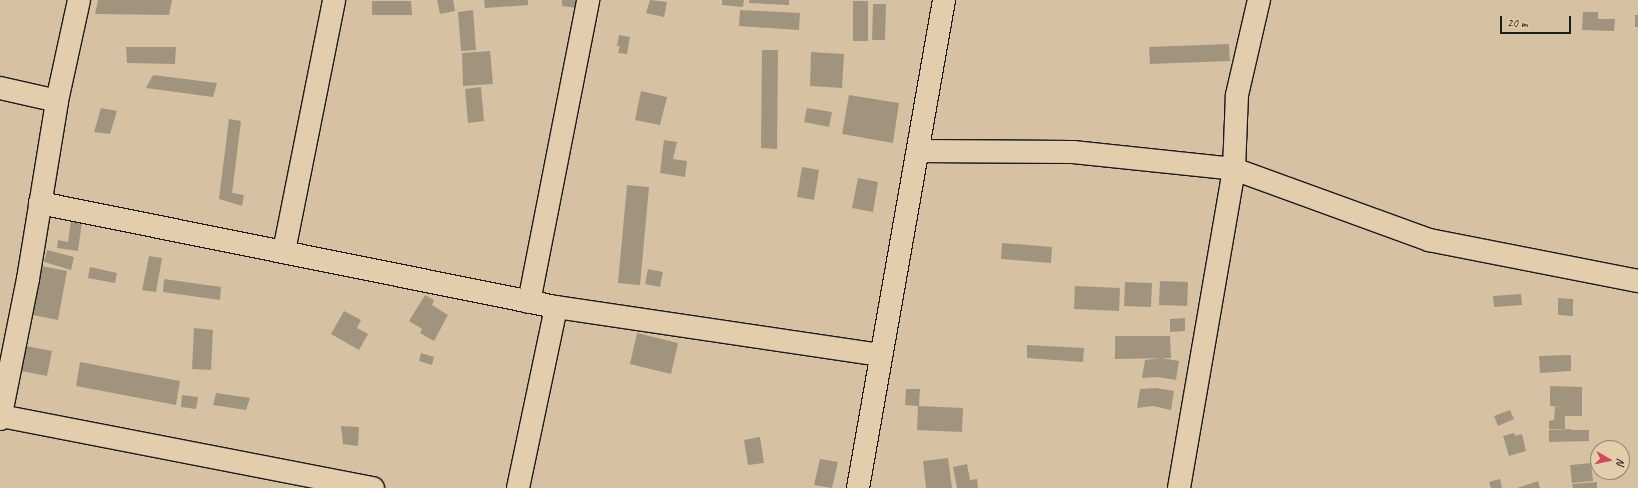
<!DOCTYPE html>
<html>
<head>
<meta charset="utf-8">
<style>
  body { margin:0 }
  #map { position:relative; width:1638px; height:488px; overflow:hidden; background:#d6c2a3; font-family:Caveat,sans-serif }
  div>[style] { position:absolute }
  .building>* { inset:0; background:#a1947e }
  .roads { filter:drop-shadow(1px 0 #1c1c1c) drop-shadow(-1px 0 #1c1c1c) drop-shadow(0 1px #1c1c1c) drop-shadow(0 -1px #1c1c1c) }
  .minor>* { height:22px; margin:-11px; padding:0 11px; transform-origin:11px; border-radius:11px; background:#e2cdac }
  span { translate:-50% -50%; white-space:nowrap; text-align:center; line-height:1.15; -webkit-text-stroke:3px #e2cdac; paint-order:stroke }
  .north { position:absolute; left:1590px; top:440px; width:40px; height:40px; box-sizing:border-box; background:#e2cdac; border:1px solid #938672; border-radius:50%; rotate:99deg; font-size:11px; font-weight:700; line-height:16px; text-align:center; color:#1c1c1c }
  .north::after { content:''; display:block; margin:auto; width:14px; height:18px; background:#d1495b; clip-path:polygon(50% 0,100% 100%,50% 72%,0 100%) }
  .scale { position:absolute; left:1500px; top:16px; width:71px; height:18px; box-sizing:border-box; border:2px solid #1c1c1c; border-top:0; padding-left:5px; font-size:12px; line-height:14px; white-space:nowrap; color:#1c1c1c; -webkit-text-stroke:3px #e2cdac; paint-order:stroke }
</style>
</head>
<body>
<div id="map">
  <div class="building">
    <div style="clip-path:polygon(98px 0,172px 0,169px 15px,95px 14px)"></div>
    <div style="clip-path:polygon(437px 0,453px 0,455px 11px,440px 14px)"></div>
    <div style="clip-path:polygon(484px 0,528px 0,528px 5px,485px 8px)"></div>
    <div style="clip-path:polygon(562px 0,579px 0,578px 8px,562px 6px)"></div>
    <div style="clip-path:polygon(650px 0,667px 2px,664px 17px,646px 13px)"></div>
    <div style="clip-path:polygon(722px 0,744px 0,743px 7px,722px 5px)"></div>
    <div style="clip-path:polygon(749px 0,789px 0,789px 5px,749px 3px)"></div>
    <div style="clip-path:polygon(372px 1px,411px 1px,412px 15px,372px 15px)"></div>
    <div style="clip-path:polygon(853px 1px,868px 1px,868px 41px,853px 41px)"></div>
    <div style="clip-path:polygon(873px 4px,886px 4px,885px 40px,872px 40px)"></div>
    <div style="clip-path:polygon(473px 10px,476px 50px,461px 51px,458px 12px)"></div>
    <div style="clip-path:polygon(740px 10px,800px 13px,799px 30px,739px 26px)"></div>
    <div style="clip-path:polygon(1583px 12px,1598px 12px,1598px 19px,1615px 19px,1614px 31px,1582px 30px)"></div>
    <div style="clip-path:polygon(1635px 15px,1638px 15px,1638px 27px,1635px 27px)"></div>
    <div style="clip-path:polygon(619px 35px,630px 37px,627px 54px,618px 53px,620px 46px,617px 46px)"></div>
    <div style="clip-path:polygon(1229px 44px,1230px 61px,1150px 64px,1149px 47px)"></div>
    <div style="clip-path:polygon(126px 47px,176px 47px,175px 64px,127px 63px)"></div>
    <div style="clip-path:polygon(762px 50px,778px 50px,777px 149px,761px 148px)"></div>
    <div style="clip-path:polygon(490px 51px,493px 84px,463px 86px,462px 53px)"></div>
    <div style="clip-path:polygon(811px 52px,844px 54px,842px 88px,810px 86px)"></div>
    <div style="clip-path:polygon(153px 75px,217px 83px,213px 97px,146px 88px)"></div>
    <div style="clip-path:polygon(481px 87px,484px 121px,468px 123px,465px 89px)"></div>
    <div style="clip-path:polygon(641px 91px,667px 97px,660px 125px,635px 120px)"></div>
    <div style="clip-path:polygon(849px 95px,899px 103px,893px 143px,842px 134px)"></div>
    <div style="clip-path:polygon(101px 108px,117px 111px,110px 134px,94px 132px)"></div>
    <div style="clip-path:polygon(807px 108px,832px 112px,829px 127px,804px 122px)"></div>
    <div style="clip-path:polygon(229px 119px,241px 121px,232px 193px,244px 195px,242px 206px,219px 199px)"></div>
    <div style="clip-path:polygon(664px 140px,677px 142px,673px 159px,687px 161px,685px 177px,660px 173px)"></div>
    <div style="clip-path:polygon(802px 167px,819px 170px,814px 200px,797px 197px)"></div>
    <div style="clip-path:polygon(858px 178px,878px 182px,873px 212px,852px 208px)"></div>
    <div style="clip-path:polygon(627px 185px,649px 187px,640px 285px,618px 283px)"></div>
    <div style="clip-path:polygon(71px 221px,82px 222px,78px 251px,57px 248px,58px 240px,68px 242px)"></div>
    <div style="clip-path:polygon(1002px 243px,1052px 247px,1051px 263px,1001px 259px)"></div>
    <div style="clip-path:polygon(47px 250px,74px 257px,71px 270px,44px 262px)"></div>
    <div style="clip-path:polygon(149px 256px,162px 258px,156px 292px,142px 290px)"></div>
    <div style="clip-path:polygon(42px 266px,67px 271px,58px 320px,33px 315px)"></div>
    <div style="clip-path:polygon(90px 267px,117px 273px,115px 283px,88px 278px)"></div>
    <div style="clip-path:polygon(648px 269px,663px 272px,660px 287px,645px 284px)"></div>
    <div style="clip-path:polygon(164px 279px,221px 287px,220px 300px,163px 292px)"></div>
    <div style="clip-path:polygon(1160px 281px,1188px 282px,1187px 306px,1159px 305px)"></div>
    <div style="clip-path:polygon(1125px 282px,1152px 283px,1151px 307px,1124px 306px)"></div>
    <div style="clip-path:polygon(1075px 286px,1120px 288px,1119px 311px,1074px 309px)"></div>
    <div style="clip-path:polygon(1521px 294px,1522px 305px,1494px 307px,1493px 296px)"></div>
    <div style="clip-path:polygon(425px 295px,434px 300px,432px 305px,448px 315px,434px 341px,420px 333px,422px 329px,409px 321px)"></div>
    <div style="clip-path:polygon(1558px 298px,1573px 299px,1573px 316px,1558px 315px)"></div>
    <div style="clip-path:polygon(344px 311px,361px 320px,357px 328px,368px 334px,359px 350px,331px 334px)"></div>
    <div style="clip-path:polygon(1185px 318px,1185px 331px,1170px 332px,1170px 319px)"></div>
    <div style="clip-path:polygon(194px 328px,213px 330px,211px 370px,192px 369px)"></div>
    <div style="clip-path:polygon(637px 333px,678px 343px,671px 374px,630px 364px)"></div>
    <div style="clip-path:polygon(1115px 336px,1170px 336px,1171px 358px,1115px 359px)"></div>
    <div style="clip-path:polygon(1027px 345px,1084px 348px,1083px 362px,1027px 358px)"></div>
    <div style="clip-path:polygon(26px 346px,52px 351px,47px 376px,21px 371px)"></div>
    <div style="clip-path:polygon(421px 353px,434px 357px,432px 365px,419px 361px)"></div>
    <div style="clip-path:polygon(1571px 355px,1571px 371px,1540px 373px,1539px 356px)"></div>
    <div style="clip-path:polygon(1161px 358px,1179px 361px,1176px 380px,1158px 377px,1142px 378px,1145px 360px)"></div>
    <div style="clip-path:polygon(80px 362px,180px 381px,176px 405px,76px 386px)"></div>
    <div style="clip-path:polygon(1550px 386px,1582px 387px,1582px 416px,1565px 416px,1565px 429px,1549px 429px,1549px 421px,1554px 420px,1555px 407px,1561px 407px,1550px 406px)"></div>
    <div style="clip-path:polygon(1156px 388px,1174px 391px,1171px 410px,1153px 406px,1137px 408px,1140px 389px)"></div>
    <div style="clip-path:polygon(906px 389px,920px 389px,919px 406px,963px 408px,962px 432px,917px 430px,918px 406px,905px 405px)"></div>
    <div style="clip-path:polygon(216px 393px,250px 398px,246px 410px,213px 405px)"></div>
    <div style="clip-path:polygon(182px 395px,198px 397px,196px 409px,181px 407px)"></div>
    <div style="clip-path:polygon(1510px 410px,1514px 419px,1498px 426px,1494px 416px)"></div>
    <div style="clip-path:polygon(341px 426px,359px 427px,358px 446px,343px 444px)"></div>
    <div style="clip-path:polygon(1571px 429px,1571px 439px,1571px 430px,1589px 430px,1589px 441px,1549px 442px,1549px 430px)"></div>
    <div style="clip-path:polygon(1514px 433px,1515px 436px,1522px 434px,1526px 451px,1509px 456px,1503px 436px)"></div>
    <div style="clip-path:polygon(760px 437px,764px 463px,748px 465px,744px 440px)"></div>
    <div style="clip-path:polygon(948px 458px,952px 488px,926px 488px,923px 461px)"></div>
    <div style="clip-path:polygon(820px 459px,838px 462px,832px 488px,814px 485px)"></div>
    <div style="clip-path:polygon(1591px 463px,1593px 481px,1572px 483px,1570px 465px)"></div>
    <div style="clip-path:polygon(967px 464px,970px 480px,977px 479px,978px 488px,957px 488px,953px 467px)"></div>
    <div style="clip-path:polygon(1500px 479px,1502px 488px,1491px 488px,1489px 482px)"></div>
    <div style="clip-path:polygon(1538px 481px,1540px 488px,1517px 488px)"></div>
    <div style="clip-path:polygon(1597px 482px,1597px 488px,1573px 488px,1572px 484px)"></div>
  </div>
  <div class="roads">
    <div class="minor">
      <div style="left:0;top:88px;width:58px;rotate:12.8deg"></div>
      <div style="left:918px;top:151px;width:155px;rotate:0.4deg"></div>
      <div style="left:1073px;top:152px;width:162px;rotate:6deg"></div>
      <div style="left:1234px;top:169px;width:208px;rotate:20deg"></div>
      <div style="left:1429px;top:240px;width:213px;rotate:11.1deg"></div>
      <div style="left:40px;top:203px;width:526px;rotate:11.4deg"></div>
      <div style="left:556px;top:307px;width:328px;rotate:8.4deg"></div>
      <div style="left:284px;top:251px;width:256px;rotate:-78.7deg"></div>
      <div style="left:529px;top:302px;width:308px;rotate:-78.9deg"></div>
      <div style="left:1px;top:416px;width:379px;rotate:11deg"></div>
      <div style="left:0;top:419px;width:143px;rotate:-78.7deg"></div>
      <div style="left:28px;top:279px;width:180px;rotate:-80.7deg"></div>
      <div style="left:57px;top:101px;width:103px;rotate:-77.7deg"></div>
      <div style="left:518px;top:488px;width:185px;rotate:-78.1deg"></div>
      <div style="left:858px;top:488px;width:496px;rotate:-80deg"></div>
      <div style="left:1179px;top:488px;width:324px;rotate:-80.2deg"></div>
      <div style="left:1234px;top:169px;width:74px;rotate:-87.7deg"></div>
      <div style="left:1237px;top:95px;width:98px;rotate:-77deg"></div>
    </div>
  </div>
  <div class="north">N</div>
  <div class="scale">20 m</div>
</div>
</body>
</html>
